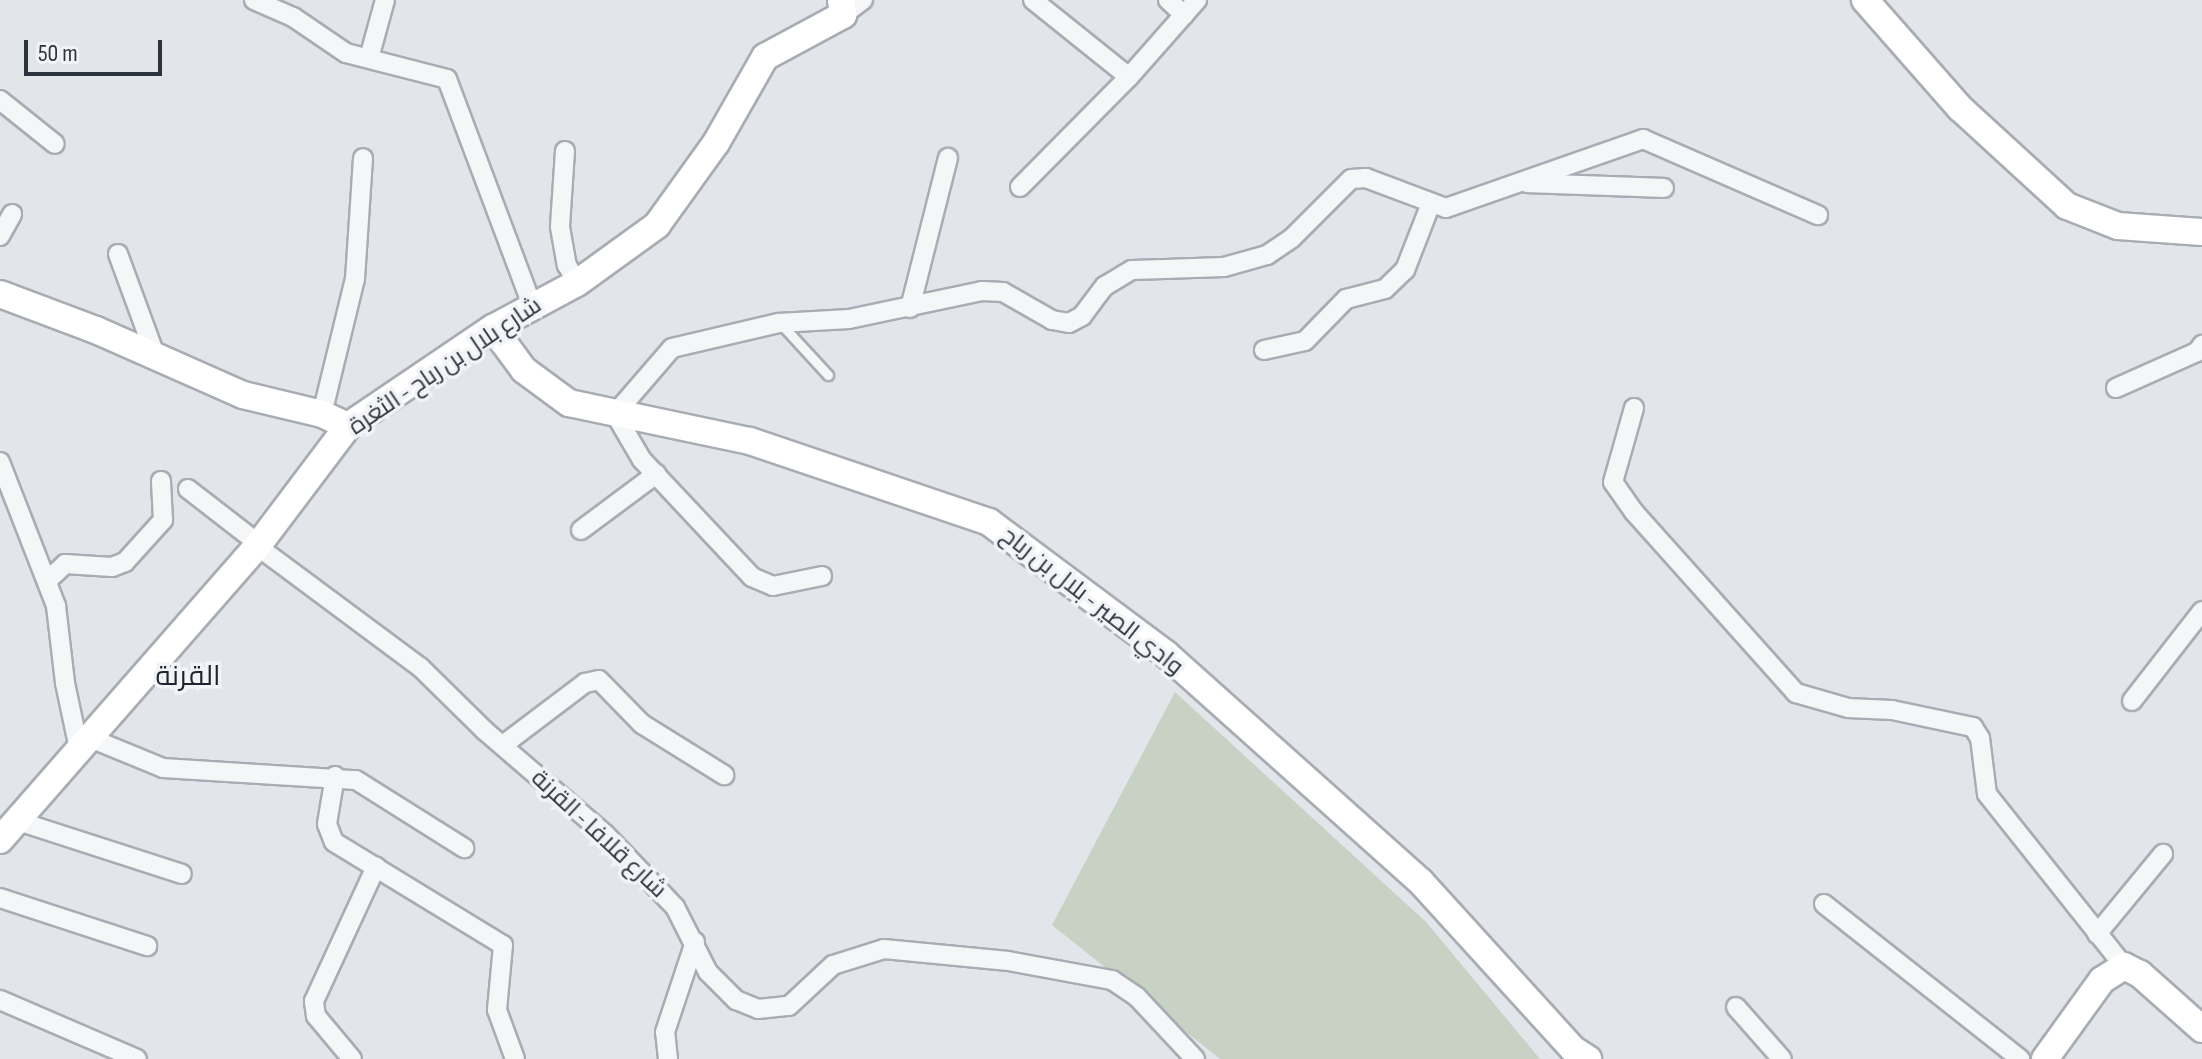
<!DOCTYPE html>
<html>
<head>
<meta charset="utf-8">
<style>
  body { margin:0 }
  #map { position:relative; width:2202px; height:1059px; overflow:hidden; background:#e2e5e9; font-family:"Sofia Sans Condensed",Cairo,sans-serif }
  div>[style] { position:absolute }
  .green>* { inset:0; background:#c8d2c4 }
  .roads { filter:drop-shadow(2px 0 #a8acb3) drop-shadow(-2px 0 #a8acb3) drop-shadow(0 2px #a8acb3) drop-shadow(0 -2px #a8acb3) }
  .lane>* { height:9px; margin:-4.5px; padding:0 4.5px; transform-origin:4.5px; border-radius:4.5px; background:#f4f6f8 }
  .street>* { height:18px; margin:-9px; padding:0 9px; transform-origin:9px; border-radius:9px; background:#f4f6f8 }
  .secondary>* { height:26px; margin:-13px; padding:0 13px; transform-origin:13px; border-radius:13px; background:#fff }
  span { translate:-50% -50%; white-space:nowrap; text-align:center; line-height:1.15; -webkit-text-stroke:7px #f2f4f7; paint-order:stroke }
  .street-label { font-size:24px; color:#2c343f }
  .quarter-label { font-size:28px; color:#1e2530 }
  .scale { position:absolute; left:24px; top:40px; width:138px; height:36px; box-sizing:border-box; border:4px solid #2c343f; border-top:0; padding-left:10px; font-size:24px; line-height:28px; white-space:nowrap; color:#2c343f; -webkit-text-stroke:6px #f2f4f7; paint-order:stroke }
</style>
</head>
<body>
<div id="map">
  <div class="green">
    <div style="clip-path:polygon(1175px 692px,1426px 922px,1540px 1059px,1220px 1059px,1052px 925px)"></div>
  </div>
  <div class="roads">
    <div class="lane">
      <div style="left:782px;top:325px;width:68px;rotate:47.4deg"></div>
    </div>
    <div class="street">
      <div style="left:254px;top:0;width:43px;rotate:23.6deg"></div>
      <div style="left:293px;top:17px;width:64px;rotate:34.2deg"></div>
      <div style="left:346px;top:53px;width:104px;rotate:14.4deg"></div>
      <div style="left:447px;top:79px;width:241px;rotate:69.4deg"></div>
      <div style="left:1033px;top:0;width:123px;rotate:38.7deg"></div>
      <div style="left:1129px;top:77px;width:103px;rotate:-48.6deg"></div>
      <div style="left:1168px;top:0;width:22px;rotate:43deg"></div>
      <div style="left:843px;top:15px;width:25px;rotate:-37deg"></div>
      <div style="left:369px;top:58px;width:60px;rotate:-74.6deg"></div>
      <div style="left:0;top:100px;width:70px;rotate:38.7deg"></div>
      <div style="left:565px;top:151px;width:76px;rotate:93.8deg"></div>
      <div style="left:560px;top:227px;width:39px;rotate:80deg"></div>
      <div style="left:567px;top:265px;width:21px;rotate:61deg"></div>
      <div style="left:1527px;top:183px;width:137px;rotate:2.1deg"></div>
      <div style="left:1020px;top:187px;width:155px;rotate:-45.3deg"></div>
      <div style="left:0;top:236px;width:25px;rotate:-61deg"></div>
      <div style="left:118px;top:254px;width:113px;rotate:69.8deg"></div>
      <div style="left:910px;top:308px;width:155px;rotate:-75.8deg"></div>
      <div style="left:1264px;top:350px;width:42px;rotate:-12.4deg"></div>
      <div style="left:1305px;top:341px;width:59px;rotate:-45.7deg"></div>
      <div style="left:1346px;top:299px;width:40px;rotate:-14.4deg"></div>
      <div style="left:1385px;top:289px;width:28px;rotate:-44deg"></div>
      <div style="left:1405px;top:270px;width:69px;rotate:-68.7deg"></div>
      <div style="left:2116px;top:388px;width:89px;rotate:-24deg"></div>
      <div style="left:2197px;top:352px;width:9px;rotate:-54deg"></div>
      <div style="left:1634px;top:408px;width:77px;rotate:105.8deg"></div>
      <div style="left:1613px;top:482px;width:37px;rotate:55deg"></div>
      <div style="left:1634px;top:512px;width:243px;rotate:48.2deg"></div>
      <div style="left:1796px;top:693px;width:54px;rotate:16.1deg"></div>
      <div style="left:1848px;top:708px;width:44px;rotate:2.6deg"></div>
      <div style="left:1892px;top:710px;width:83px;rotate:11.9deg"></div>
      <div style="left:1973px;top:727px;width:13px;rotate:58deg"></div>
      <div style="left:1980px;top:738px;width:56px;rotate:82.9deg"></div>
      <div style="left:1987px;top:794px;width:220px;rotate:51.5deg"></div>
      <div style="left:322px;top:414px;width:139px;rotate:-76.3deg"></div>
      <div style="left:355px;top:279px;width:121px;rotate:-86.2deg"></div>
      <div style="left:0;top:462px;width:155px;rotate:68.7deg"></div>
      <div style="left:56px;top:606px;width:78px;rotate:83.3deg"></div>
      <div style="left:65px;top:683px;width:67px;rotate:78deg"></div>
      <div style="left:188px;top:489px;width:90px;rotate:37.8deg"></div>
      <div style="left:581px;top:530px;width:94px;rotate:-36.7deg"></div>
      <div style="left:257px;top:546px;width:203px;rotate:36.6deg"></div>
      <div style="left:420px;top:667px;width:90px;rotate:44.5deg"></div>
      <div style="left:484px;top:730px;width:160px;rotate:40.7deg"></div>
      <div style="left:605px;top:834px;width:101px;rotate:46.2deg"></div>
      <div style="left:675px;top:907px;width:73px;rotate:63.1deg"></div>
      <div style="left:708px;top:972px;width:40px;rotate:45deg"></div>
      <div style="left:736px;top:1000px;width:24px;rotate:22deg"></div>
      <div style="left:758px;top:1009px;width:31px;rotate:-6deg"></div>
      <div style="left:789px;top:1006px;width:60px;rotate:-43deg"></div>
      <div style="left:833px;top:965px;width:53px;rotate:-17.4deg"></div>
      <div style="left:884px;top:949px;width:125px;rotate:5.5deg"></div>
      <div style="left:1008px;top:961px;width:106px;rotate:10.4deg"></div>
      <div style="left:1112px;top:980px;width:30px;rotate:34deg"></div>
      <div style="left:1137px;top:997px;width:85px;rotate:46.9deg"></div>
      <div style="left:822px;top:576px;width:50px;rotate:168.5deg"></div>
      <div style="left:773px;top:586px;width:23px;rotate:-157deg"></div>
      <div style="left:752px;top:577px;width:161px;rotate:-133.2deg"></div>
      <div style="left:642px;top:460px;width:53px;rotate:-120.4deg"></div>
      <div style="left:615px;top:414px;width:87px;rotate:-49.2deg"></div>
      <div style="left:672px;top:348px;width:110px;rotate:-13.2deg"></div>
      <div style="left:779px;top:323px;width:70px;rotate:-3.3deg"></div>
      <div style="left:849px;top:319px;width:136px;rotate:-11.9deg"></div>
      <div style="left:982px;top:291px;width:21px;rotate:3deg"></div>
      <div style="left:1003px;top:292px;width:56px;rotate:29.7deg"></div>
      <div style="left:1052px;top:320px;width:17px;rotate:10deg"></div>
      <div style="left:1069px;top:323px;width:15px;rotate:-28deg"></div>
      <div style="left:1082px;top:316px;width:38px;rotate:-53deg"></div>
      <div style="left:1105px;top:286px;width:31px;rotate:-31deg"></div>
      <div style="left:1132px;top:270px;width:92px;rotate:-1.9deg"></div>
      <div style="left:1224px;top:267px;width:45px;rotate:-15.6deg"></div>
      <div style="left:1267px;top:255px;width:30px;rotate:-34deg"></div>
      <div style="left:1292px;top:238px;width:83px;rotate:-45deg"></div>
      <div style="left:1351px;top:179px;width:15px;rotate:-4deg"></div>
      <div style="left:1366px;top:178px;width:85px;rotate:20.6deg"></div>
      <div style="left:1446px;top:208px;width:209px;rotate:-19.3deg"></div>
      <div style="left:1643px;top:139px;width:191px;rotate:23.5deg"></div>
      <div style="left:47px;top:581px;width:25px;rotate:-43deg"></div>
      <div style="left:65px;top:564px;width:47px;rotate:3.7deg"></div>
      <div style="left:112px;top:567px;width:14px;rotate:-21deg"></div>
      <div style="left:125px;top:562px;width:57px;rotate:-47.9deg"></div>
      <div style="left:163px;top:520px;width:39px;rotate:-93deg"></div>
      <div style="left:2132px;top:701px;width:114px;rotate:-52.1deg"></div>
      <div style="left:90px;top:738px;width:79px;rotate:22.3deg"></div>
      <div style="left:163px;top:768px;width:193px;rotate:3.6deg"></div>
      <div style="left:356px;top:780px;width:128px;rotate:32.2deg"></div>
      <div style="left:503px;top:745px;width:103px;rotate:-37.1deg"></div>
      <div style="left:585px;top:683px;width:14px;rotate:-12deg"></div>
      <div style="left:599px;top:680px;width:62px;rotate:45.7deg"></div>
      <div style="left:642px;top:724px;width:97px;rotate:31.9deg"></div>
      <div style="left:335px;top:776px;width:49px;rotate:99.5deg"></div>
      <div style="left:327px;top:824px;width:19px;rotate:69deg"></div>
      <div style="left:334px;top:842px;width:198px;rotate:31.4deg"></div>
      <div style="left:503px;top:945px;width:65px;rotate:95.3deg"></div>
      <div style="left:497px;top:1010px;width:52px;rotate:69.8deg"></div>
      <div style="left:18px;top:821px;width:172px;rotate:17.9deg"></div>
      <div style="left:0;top:898px;width:155px;rotate:18.1deg"></div>
      <div style="left:1824px;top:904px;width:250px;rotate:38.3deg"></div>
      <div style="left:2097px;top:934px;width:104px;rotate:-50.5deg"></div>
      <div style="left:0;top:1000px;width:149px;rotate:23.3deg"></div>
      <div style="left:1736px;top:1007px;width:69px;rotate:48.5deg"></div>
      <div style="left:352px;top:1059px;width:56px;rotate:-129.9deg"></div>
      <div style="left:316px;top:1016px;width:15px;rotate:-98deg"></div>
      <div style="left:314px;top:1001px;width:148px;rotate:-65.2deg"></div>
      <div style="left:668px;top:1059px;width:27px;rotate:-96deg"></div>
      <div style="left:665px;top:1032px;width:95px;rotate:-71.6deg"></div>
    </div>
    <div class="secondary">
      <div style="left:1865px;top:0;width:144px;rotate:48.7deg"></div>
      <div style="left:1960px;top:108px;width:145px;rotate:42.5deg"></div>
      <div style="left:2067px;top:206px;width:55px;rotate:21.4deg"></div>
      <div style="left:2118px;top:226px;width:84px;rotate:4.1deg"></div>
      <div style="left:0;top:294px;width:103px;rotate:20.6deg"></div>
      <div style="left:96px;top:330px;width:161px;rotate:23.9deg"></div>
      <div style="left:243px;top:395px;width:81px;rotate:13.5deg"></div>
      <div style="left:322px;top:414px;width:29px;rotate:25deg"></div>
      <div style="left:493px;top:328px;width:52px;rotate:53.6deg"></div>
      <div style="left:524px;top:370px;width:56px;rotate:36.3deg"></div>
      <div style="left:569px;top:403px;width:185px;rotate:11.9deg"></div>
      <div style="left:750px;top:441px;width:252px;rotate:18.7deg"></div>
      <div style="left:989px;top:522px;width:221px;rotate:36.7deg"></div>
      <div style="left:1166px;top:654px;width:341px;rotate:41.8deg"></div>
      <div style="left:1420px;top:881px;width:229px;rotate:47.7deg"></div>
      <div style="left:1574px;top:1050px;width:17px;rotate:33deg"></div>
      <div style="left:0;top:840px;width:393px;rotate:-48.8deg"></div>
      <div style="left:259px;top:544px;width:148px;rotate:-53deg"></div>
      <div style="left:348px;top:426px;width:175px;rotate:-34.1deg"></div>
      <div style="left:493px;top:328px;width:95px;rotate:-28.2deg"></div>
      <div style="left:577px;top:283px;width:99px;rotate:-35.9deg"></div>
      <div style="left:657px;top:225px;width:101px;rotate:-54.3deg"></div>
      <div style="left:716px;top:143px;width:99px;rotate:-60.3deg"></div>
      <div style="left:765px;top:57px;width:89px;rotate:-28.3deg"></div>
      <div style="left:843px;top:15px;width:15px;rotate:-98deg"></div>
      <div style="left:2045px;top:1059px;width:97px;rotate:-54.2deg"></div>
      <div style="left:2102px;top:980px;width:26px;rotate:-32deg"></div>
      <div style="left:2124px;top:966px;width:18px;rotate:27deg"></div>
      <div style="left:2140px;top:974px;width:83px;rotate:41.6deg"></div>
    </div>
  </div>
  <div class="street-label">
    <span style="left:445px;top:366px;rotate:-34deg">شارع بلال بن رباح - الثغرة</span>
    <span style="left:1092px;top:601px;rotate:38deg">وادي الصير - بلال بن رباح</span>
    <span style="left:599px;top:834px;rotate:43deg">شارع قلافا - القرنة</span>
  </div>
  <div class="quarter-label">
    <span style="left:188px;top:677px">القرنة</span>
  </div>
  <div class="scale">50 m</div>
</div>
</body>
</html>
